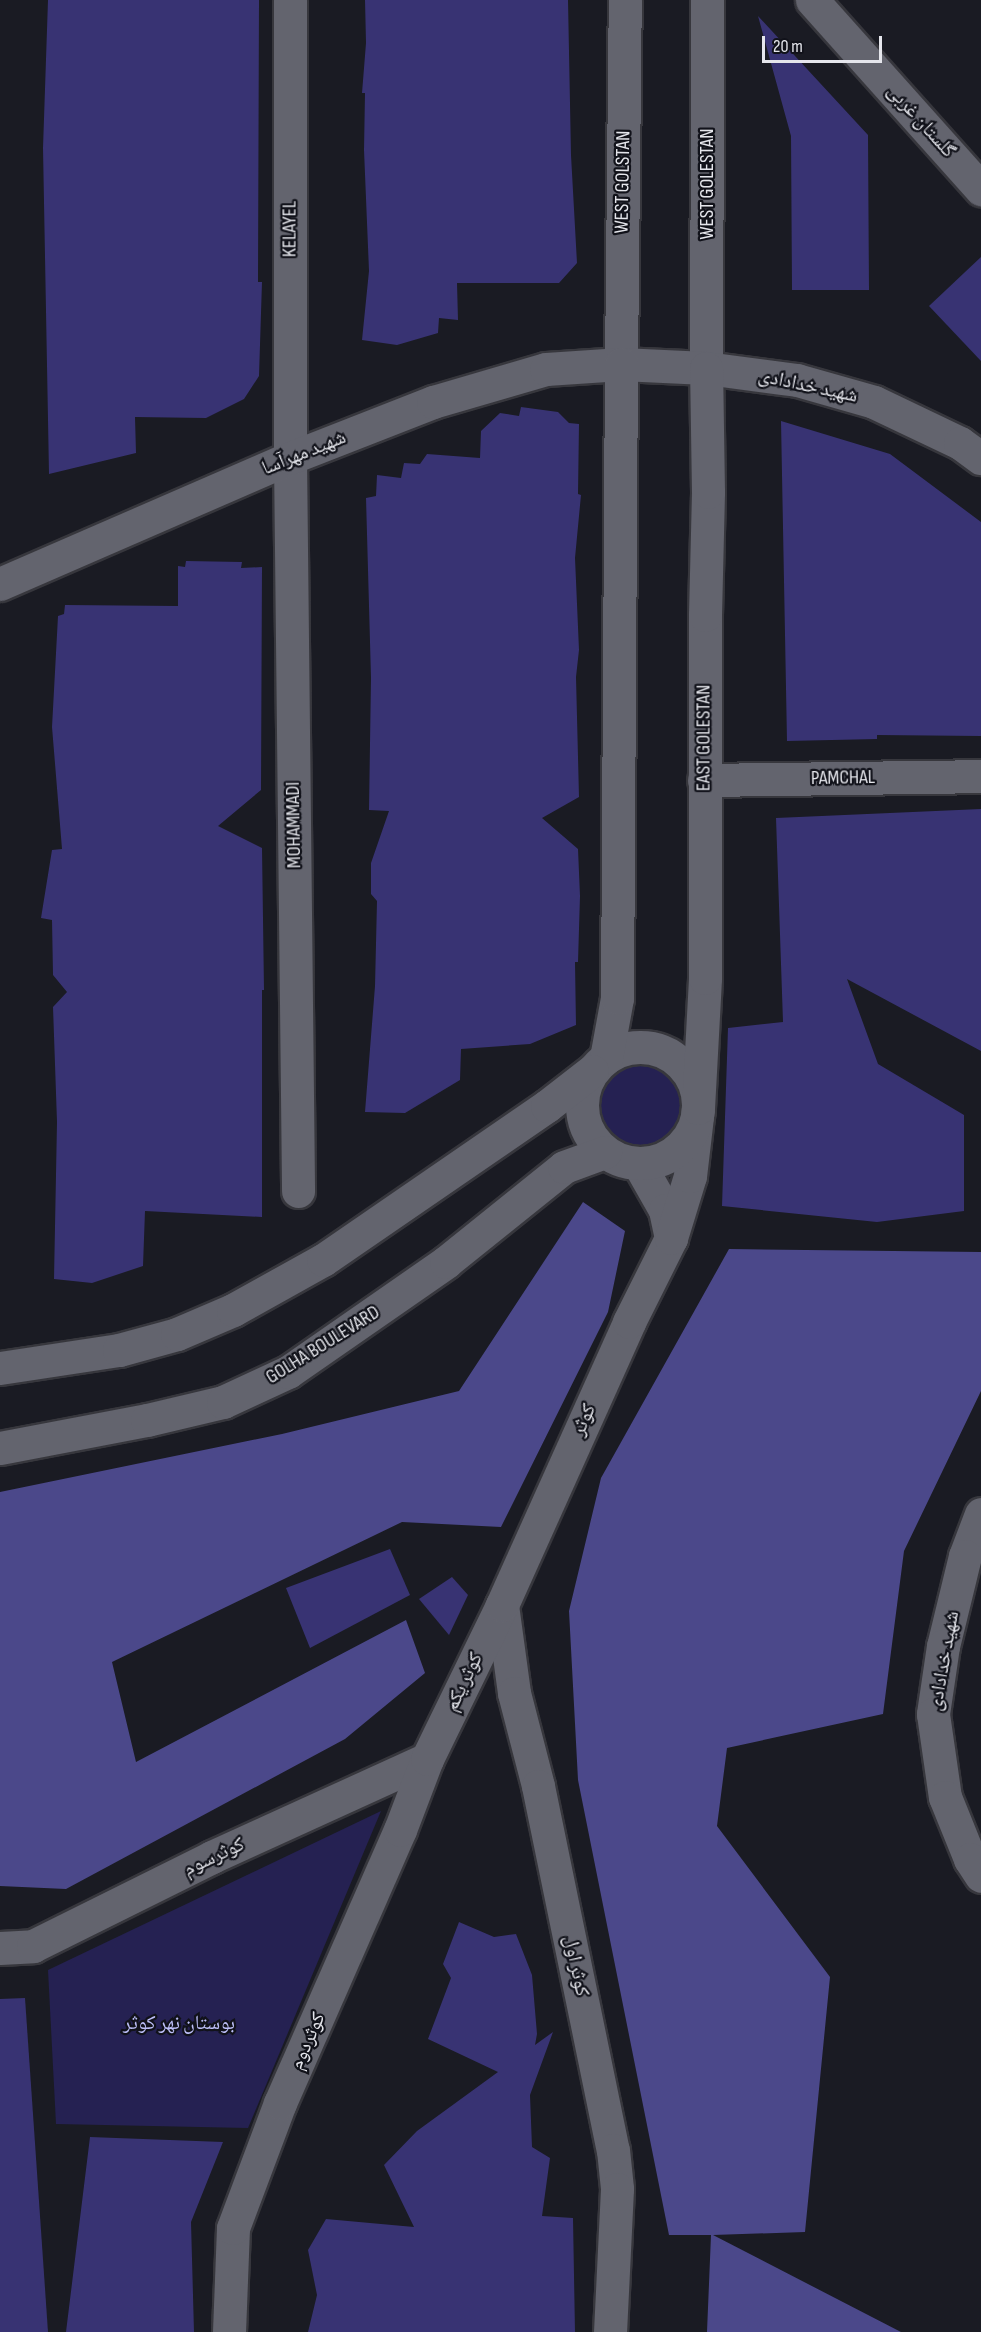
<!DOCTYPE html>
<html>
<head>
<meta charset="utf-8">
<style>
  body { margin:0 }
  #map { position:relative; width:981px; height:2332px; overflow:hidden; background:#1a1b23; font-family:"Sofia Sans Condensed","Noto Naskh Arabic",sans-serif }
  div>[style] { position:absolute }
  .green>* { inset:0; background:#252152 }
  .round { border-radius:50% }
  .forest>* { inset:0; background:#4b488a }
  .building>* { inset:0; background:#383373 }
  .roads { filter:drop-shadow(2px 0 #37373d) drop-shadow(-2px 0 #37373d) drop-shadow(0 2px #37373d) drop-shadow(0 -2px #37373d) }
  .minor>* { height:33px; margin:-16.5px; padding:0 16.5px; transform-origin:16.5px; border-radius:16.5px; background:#63646e }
  .secondary>* { height:33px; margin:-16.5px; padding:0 16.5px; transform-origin:16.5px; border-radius:16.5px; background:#63646e }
  .secondary>.ring { margin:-16.5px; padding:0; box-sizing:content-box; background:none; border:33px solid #63646e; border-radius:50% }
  span { translate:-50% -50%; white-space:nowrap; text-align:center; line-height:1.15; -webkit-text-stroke:4.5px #11121a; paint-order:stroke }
  .street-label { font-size:20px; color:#e5e6ec }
  .park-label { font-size:20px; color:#bcbef7 }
  .scale { position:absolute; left:762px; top:36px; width:120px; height:27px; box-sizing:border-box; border:3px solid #e5e6ec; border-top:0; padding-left:8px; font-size:18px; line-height:21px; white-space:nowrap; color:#e5e6ec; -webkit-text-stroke:4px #11121a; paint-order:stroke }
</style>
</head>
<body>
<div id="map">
  <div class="green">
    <div class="round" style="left:591px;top:1058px;width:96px;height:96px"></div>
    <div style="clip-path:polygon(381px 1811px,248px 2128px,56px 2124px,48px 1970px)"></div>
  </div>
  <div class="forest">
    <div style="clip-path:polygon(583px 1202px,625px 1231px,608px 1312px,501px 1527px,402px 1522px,112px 1662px,136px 1762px,406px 1620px,425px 1673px,345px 1739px,66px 1889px,0 1886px,0 1492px,282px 1434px,459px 1391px)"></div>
    <div style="clip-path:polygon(729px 1249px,981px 1252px,981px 1391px,904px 1551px,883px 1714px,727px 1748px,717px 1826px,830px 1977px,805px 2232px,713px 2235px,901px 2332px,707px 2332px,711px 2235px,669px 2235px,578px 1780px,569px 1611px,601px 1478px)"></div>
  </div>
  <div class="building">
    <div style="clip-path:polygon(48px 0,259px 0,258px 282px,262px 282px,259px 376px,244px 399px,206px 418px,135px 417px,136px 453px,49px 474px,43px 148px)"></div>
    <div style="clip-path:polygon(365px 0,568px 0,571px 155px,577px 263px,559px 283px,457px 283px,458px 320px,439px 318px,438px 333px,397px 345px,362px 340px,369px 271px,364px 150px,365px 93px,362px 93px,366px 43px)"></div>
    <div style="clip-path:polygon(758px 16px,868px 135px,869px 290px,792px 290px,791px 136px)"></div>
    <div style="clip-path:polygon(981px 257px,981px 361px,929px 306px)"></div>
    <div style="clip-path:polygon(521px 407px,558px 412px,569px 423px,579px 424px,578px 494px,581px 495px,575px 558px,579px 650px,576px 677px,579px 797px,542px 818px,578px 849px,580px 896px,578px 962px,575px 962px,576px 1025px,530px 1044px,461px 1049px,460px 1080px,405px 1113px,365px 1112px,375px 986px,377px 901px,371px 894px,371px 863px,389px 811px,369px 810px,371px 678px,366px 498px,376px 496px,377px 475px,401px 478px,404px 463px,420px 464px,427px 454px,480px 458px,481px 431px,500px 413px,519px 416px)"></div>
    <div style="clip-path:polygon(781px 421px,890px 454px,981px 522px,981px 736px,877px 735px,877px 739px,787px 741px)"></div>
    <div style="clip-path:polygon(186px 561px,242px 562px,241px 568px,262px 567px,261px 790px,218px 826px,262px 848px,264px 990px,262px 990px,262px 1217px,145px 1211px,143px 1266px,92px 1283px,54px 1279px,57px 1122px,53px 1007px,67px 992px,53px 975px,52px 920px,41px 918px,52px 850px,62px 849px,52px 727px,58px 616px,64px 614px,65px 605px,178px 606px,178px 566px,185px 567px)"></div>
    <div style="clip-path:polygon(981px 809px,981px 1051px,847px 979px,878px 1064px,964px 1115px,964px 1211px,877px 1222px,722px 1206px,728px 1028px,783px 1022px,776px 818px)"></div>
    <div style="clip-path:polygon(390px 1549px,410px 1595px,310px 1648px,286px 1588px)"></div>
    <div style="clip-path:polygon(452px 1577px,468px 1595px,449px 1635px,419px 1599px)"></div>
    <div style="clip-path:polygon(459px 1922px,494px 1937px,516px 1934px,532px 1975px,537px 2034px,535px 2045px,553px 2032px,530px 2095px,532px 2147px,550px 2158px,542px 2216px,573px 2218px,575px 2332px,308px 2332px,317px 2295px,308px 2250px,326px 2219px,414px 2227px,384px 2165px,417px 2131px,498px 2072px,428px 2039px,451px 1978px,443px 1964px)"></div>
    <div style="clip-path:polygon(25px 1998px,48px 2332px,0 2332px,0 1999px)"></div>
    <div style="clip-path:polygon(90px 2137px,223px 2142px,191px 2222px,194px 2332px,66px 2332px)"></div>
  </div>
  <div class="roads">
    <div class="minor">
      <div style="left:290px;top:0;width:458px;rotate:90deg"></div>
      <div style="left:290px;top:458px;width:733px;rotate:89.37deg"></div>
      <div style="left:812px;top:0;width:254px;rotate:48.2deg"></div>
      <div style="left:621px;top:364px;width:364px;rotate:-89.4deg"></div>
      <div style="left:706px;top:368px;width:368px;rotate:-89.8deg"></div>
      <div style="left:704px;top:780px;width:277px;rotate:-0.8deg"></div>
      <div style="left:639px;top:1164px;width:53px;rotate:60.5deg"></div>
      <div style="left:665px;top:1210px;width:29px;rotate:78deg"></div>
      <div style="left:502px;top:1605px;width:89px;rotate:82.2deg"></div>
      <div style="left:514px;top:1693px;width:96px;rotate:75.5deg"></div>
      <div style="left:538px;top:1786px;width:372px;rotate:78.4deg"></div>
      <div style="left:613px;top:2150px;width:39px;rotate:84deg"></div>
      <div style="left:617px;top:2189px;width:143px;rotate:92.8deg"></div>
      <div style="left:0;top:1948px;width:33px;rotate:-3deg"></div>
      <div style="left:33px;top:1946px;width:200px;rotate:-26.4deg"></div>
      <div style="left:212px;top:1857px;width:236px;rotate:-24.5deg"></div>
      <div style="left:229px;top:2332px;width:104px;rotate:-87.8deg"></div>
      <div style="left:233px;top:2228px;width:134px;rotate:-69.4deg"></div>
      <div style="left:280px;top:2103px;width:298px;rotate:-66.3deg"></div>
      <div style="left:400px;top:1830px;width:76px;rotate:-69.2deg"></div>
      <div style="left:427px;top:1759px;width:171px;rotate:-64deg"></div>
      <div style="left:502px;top:1605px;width:310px;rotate:-65.8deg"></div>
      <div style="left:629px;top:1322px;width:94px;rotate:-63.4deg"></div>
      <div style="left:671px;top:1238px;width:65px;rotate:-73deg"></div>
      <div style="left:690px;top:1176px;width:68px;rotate:-83.3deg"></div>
    </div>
    <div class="secondary">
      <div style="left:0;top:584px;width:316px;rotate:-23.5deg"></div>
      <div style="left:290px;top:458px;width:154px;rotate:-21.4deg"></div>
      <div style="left:433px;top:402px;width:118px;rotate:-16.3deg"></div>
      <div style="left:546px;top:369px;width:75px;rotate:-3.8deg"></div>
      <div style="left:621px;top:364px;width:85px;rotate:2.7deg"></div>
      <div style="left:706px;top:368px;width:92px;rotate:7.5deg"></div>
      <div style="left:797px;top:380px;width:80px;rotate:15.9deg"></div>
      <div style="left:874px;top:402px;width:95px;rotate:25.5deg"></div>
      <div style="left:960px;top:443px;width:26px;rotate:36deg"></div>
      <div class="ring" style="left:582px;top:1047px;width:83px;height:83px"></div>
      <div style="left:606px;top:1058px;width:61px;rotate:-79.6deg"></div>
      <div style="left:617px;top:998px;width:634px;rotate:-89.64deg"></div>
      <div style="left:698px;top:1108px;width:130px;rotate:-86.9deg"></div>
      <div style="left:705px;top:978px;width:363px;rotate:-90deg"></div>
      <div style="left:705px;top:615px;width:123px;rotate:-88.6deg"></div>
      <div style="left:708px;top:492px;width:124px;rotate:-90.9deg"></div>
      <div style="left:0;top:1368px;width:120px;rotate:-8.6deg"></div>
      <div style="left:119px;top:1350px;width:60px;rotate:-15.4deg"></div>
      <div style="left:177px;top:1334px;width:61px;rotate:-23.2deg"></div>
      <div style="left:233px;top:1310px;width:103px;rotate:-29.1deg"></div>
      <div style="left:323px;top:1260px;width:272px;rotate:-34.5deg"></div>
      <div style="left:547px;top:1106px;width:57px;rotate:-37.9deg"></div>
      <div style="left:0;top:1448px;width:150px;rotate:-10.8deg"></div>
      <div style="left:147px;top:1420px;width:78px;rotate:-13.3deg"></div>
      <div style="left:223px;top:1402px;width:72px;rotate:-24.8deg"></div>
      <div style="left:288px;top:1372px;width:193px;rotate:-34.8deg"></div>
      <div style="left:446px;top:1262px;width:151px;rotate:-38.8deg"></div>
      <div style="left:564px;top:1167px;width:44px;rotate:-20.1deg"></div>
      <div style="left:981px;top:1514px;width:45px;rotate:110.9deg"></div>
      <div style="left:965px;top:1556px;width:93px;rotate:103.7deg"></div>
      <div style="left:943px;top:1646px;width:69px;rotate:98.4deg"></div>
      <div style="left:933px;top:1714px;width:84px;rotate:81.8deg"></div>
      <div style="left:945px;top:1797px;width:67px;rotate:68deg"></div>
      <div style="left:970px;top:1859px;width:20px;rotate:57deg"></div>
    </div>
  </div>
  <div class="street-label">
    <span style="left:921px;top:121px;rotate:48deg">گلستان غربی</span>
    <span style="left:623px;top:182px;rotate:-89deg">WEST GOLSTAN</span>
    <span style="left:707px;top:184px;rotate:-90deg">WEST GOLESTAN</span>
    <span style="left:290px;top:229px;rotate:-90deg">KELAYEL</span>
    <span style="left:808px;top:386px;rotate:12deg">شهید خدادادی</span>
    <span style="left:304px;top:453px;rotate:-22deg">شهید مهرآسا</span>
    <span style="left:704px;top:738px;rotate:-90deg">EAST GOLESTAN</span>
    <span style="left:843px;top:778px;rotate:-1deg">PAMCHAL</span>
    <span style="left:294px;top:825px;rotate:-91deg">MOHAMMADI</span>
    <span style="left:323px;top:1345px;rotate:-32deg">GOLHA BOULEVARD</span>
    <span style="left:584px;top:1420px;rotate:-66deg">کوثر</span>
    <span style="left:944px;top:1661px;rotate:-80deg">شهید خدادادی</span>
    <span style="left:464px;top:1682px;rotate:-64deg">کوثر یکم</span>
    <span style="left:214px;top:1857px;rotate:-25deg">کوثرسوم</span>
    <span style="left:576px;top:1966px;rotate:78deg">کوثر اول</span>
    <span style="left:308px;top:2041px;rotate:-66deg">کوثردوم</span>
  </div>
  <div class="park-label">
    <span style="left:179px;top:2023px">بوستان نهر کوثر</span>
  </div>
  <div class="scale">20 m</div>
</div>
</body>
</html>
